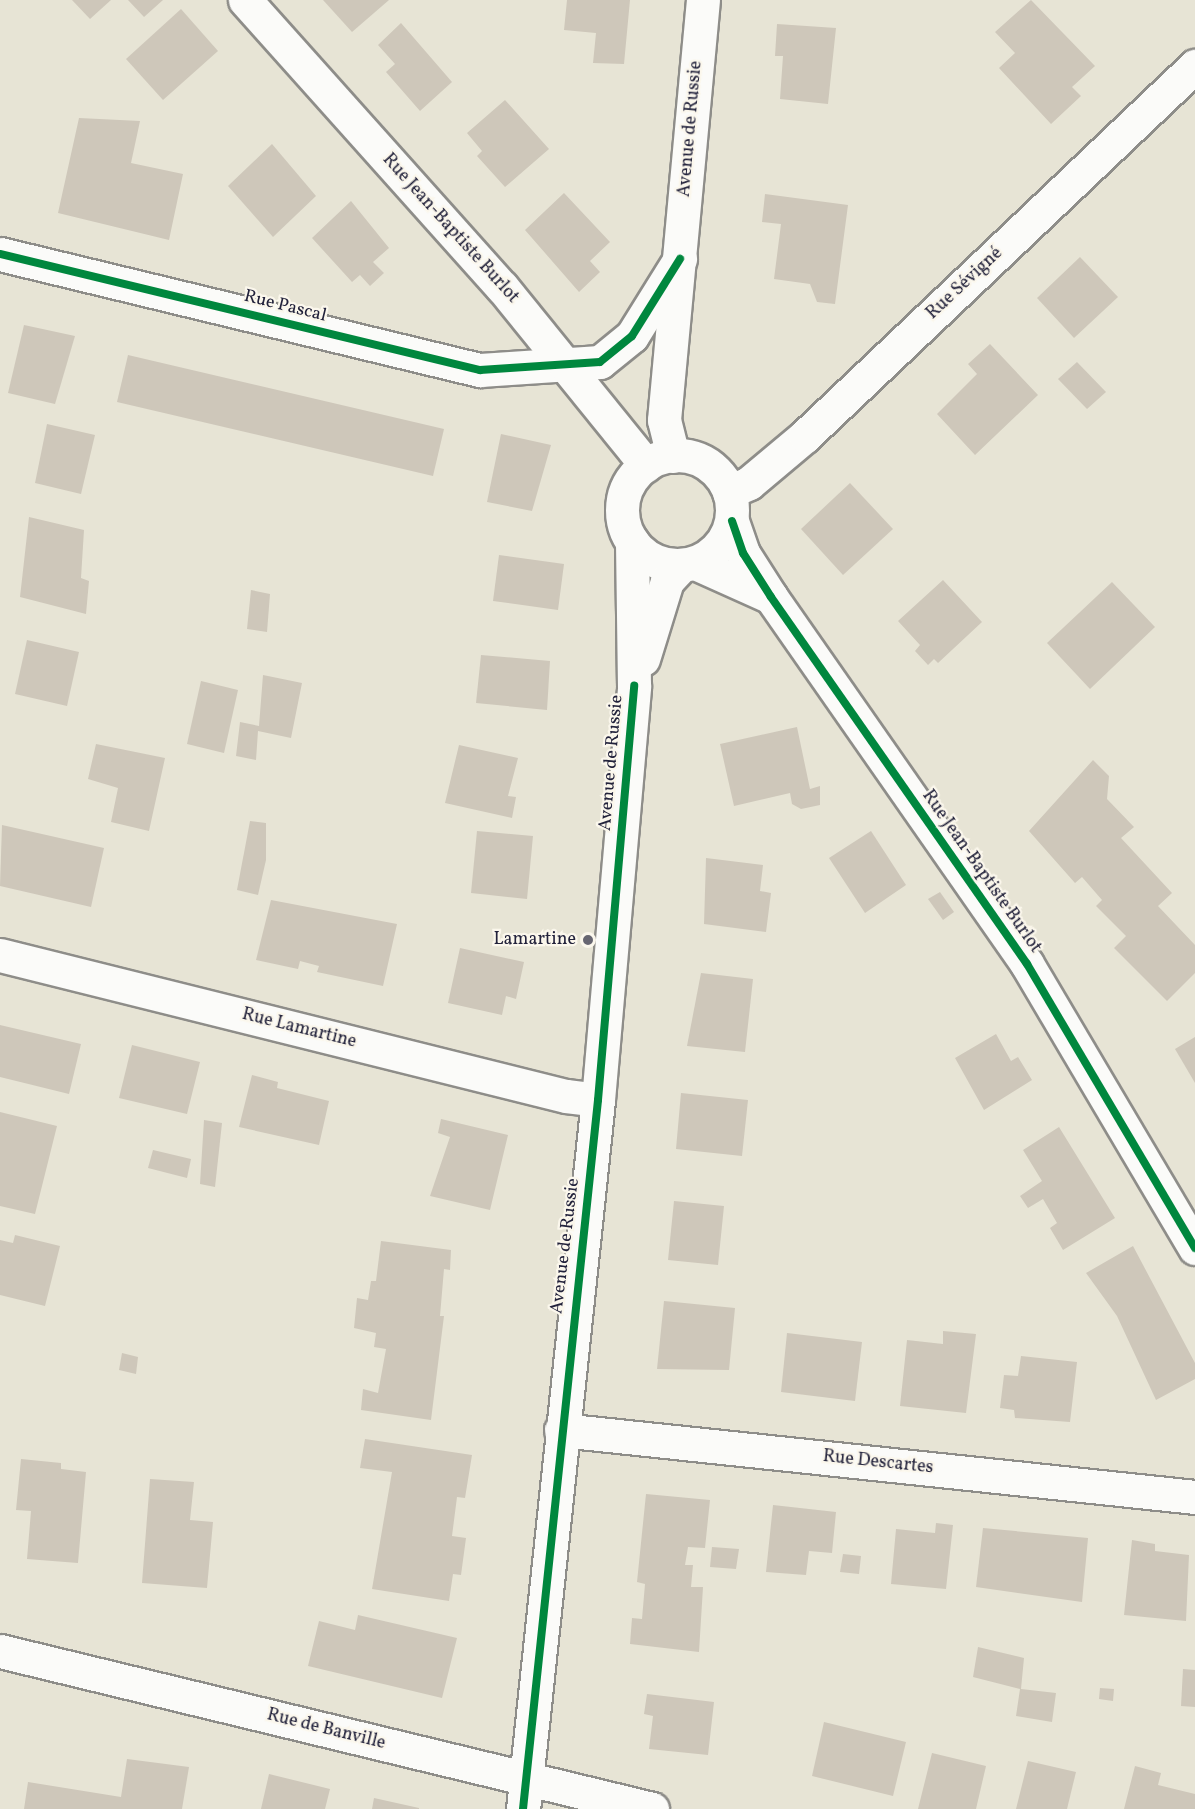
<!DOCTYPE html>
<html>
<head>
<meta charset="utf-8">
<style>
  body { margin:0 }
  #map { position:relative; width:1195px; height:1809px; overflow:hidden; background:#e7e4d5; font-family:Vollkorn,serif }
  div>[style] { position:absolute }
  .building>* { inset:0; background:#cec7ba }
  .roads { filter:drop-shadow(2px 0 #8e8d89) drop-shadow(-2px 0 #8e8d89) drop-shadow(0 2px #8e8d89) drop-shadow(0 -2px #8e8d89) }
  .minor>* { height:33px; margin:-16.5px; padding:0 16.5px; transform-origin:16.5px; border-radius:16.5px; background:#fbfbf9 }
  .tertiary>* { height:33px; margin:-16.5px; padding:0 16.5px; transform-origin:16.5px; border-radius:16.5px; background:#fbfbf9 }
  .tertiary>.ring { margin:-16.5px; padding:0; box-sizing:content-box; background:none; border:33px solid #fbfbf9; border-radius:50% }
  .cycleway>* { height:8px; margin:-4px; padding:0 4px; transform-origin:4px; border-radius:4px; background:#00873e }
  .dots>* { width:16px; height:16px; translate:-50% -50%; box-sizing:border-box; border:3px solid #fbf7ec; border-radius:50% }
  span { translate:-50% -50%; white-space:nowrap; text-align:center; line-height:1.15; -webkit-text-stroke:4.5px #fbf7ec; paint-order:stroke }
  .street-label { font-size:18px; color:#22223b }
  .poi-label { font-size:18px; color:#22223b }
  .right { translate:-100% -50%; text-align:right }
</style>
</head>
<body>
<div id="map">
  <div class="building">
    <div style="clip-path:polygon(72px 0,111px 0,90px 19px)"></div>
    <div style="clip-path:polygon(128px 0,163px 0,144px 17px)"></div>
    <div style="clip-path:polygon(323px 0,389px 0,352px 32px)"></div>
    <div style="clip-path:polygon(567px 0,630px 0,624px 64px,593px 63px,596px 33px,564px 30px)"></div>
    <div style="clip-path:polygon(1031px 0,1095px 66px,1072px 87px,1081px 96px,1051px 124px,999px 68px,1015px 53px,995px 32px)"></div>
    <div style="clip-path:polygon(181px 9px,218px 51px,163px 100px,126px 59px)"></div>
    <div style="clip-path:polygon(401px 23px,452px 82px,420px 111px,386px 72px,395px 64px,378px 45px)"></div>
    <div style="clip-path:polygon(777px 24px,836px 28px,828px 104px,780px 99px,783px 56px,775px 56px)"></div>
    <div style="clip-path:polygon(505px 100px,549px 149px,505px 187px,477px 156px,482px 151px,467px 133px)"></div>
    <div style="clip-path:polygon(79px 118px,140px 121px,131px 163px,183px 174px,169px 240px,58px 213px)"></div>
    <div style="clip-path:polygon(272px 144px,316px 196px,273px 237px,228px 186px)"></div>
    <div style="clip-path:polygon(564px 193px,610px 242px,590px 261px,600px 272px,579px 292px,525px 230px)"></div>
    <div style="clip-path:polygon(765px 194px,848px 205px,835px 304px,817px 302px,810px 284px,774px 279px,781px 224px,762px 222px)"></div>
    <div style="clip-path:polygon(351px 201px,389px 248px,373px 262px,384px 273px,370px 286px,360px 275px,352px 282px,312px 238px)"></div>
    <div style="clip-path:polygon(1080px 257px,1118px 297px,1074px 338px,1037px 298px)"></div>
    <div style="clip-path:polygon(24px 325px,75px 336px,55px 404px,8px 393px)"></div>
    <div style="clip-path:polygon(990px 344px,1038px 395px,975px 455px,937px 414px,977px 374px,968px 364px)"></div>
    <div style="clip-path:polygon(128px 355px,444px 429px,433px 476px,117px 402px)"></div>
    <div style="clip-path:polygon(1077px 362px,1106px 392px,1087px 409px,1058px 379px)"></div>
    <div style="clip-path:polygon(47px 424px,95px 435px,81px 494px,35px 483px)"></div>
    <div style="clip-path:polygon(501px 434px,551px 445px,532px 511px,487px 502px)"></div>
    <div style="clip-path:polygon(850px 483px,893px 529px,843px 575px,801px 529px)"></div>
    <div style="clip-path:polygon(29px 517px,84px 530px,81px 578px,89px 581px,86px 614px,20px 597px)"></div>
    <div style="clip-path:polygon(499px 555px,564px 564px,558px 610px,493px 601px)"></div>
    <div style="clip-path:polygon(943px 580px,982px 622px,938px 663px,934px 659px,928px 665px,915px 651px,920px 645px,898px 621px)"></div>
    <div style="clip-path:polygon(1112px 582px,1155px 627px,1090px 689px,1047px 643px)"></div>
    <div style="clip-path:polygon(251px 590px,270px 594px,267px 632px,247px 629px)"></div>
    <div style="clip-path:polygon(27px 640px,79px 652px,67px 706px,15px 694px)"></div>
    <div style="clip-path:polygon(481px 655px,550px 661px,547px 710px,476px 703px)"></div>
    <div style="clip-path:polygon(263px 675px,302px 683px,291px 738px,258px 731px,256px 760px,236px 756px,240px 722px,259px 726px)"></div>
    <div style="clip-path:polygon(201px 681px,238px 690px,224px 753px,187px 744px)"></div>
    <div style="clip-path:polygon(797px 727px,810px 789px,820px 786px,820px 805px,801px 809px,792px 804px,790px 793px,734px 806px,720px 744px)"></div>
    <div style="clip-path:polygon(96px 744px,165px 758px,149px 831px,111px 822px,118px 788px,88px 779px)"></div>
    <div style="clip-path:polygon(459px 745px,518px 758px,508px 796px,516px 797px,512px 818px,445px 803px)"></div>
    <div style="clip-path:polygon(1093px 760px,1109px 776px,1107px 799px,1134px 827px,1121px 838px,1172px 893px,1158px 906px,1195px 945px,1195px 973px,1167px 1001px,1114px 948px,1126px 936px,1096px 906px,1102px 900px,1082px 877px,1075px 883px,1029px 831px)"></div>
    <div style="clip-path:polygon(250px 821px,266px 823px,266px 860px,258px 895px,237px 890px)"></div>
    <div style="clip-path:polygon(2px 825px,104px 848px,91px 907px,0 886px)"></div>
    <div style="clip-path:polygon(477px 831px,533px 836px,527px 899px,471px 893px)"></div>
    <div style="clip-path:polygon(871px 831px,906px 885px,865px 913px,829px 858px)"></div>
    <div style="clip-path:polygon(706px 858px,763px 865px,760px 891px,771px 893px,766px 932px,704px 924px)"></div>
    <div style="clip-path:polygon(940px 892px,954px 912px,943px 920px,928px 899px)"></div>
    <div style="clip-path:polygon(271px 900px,397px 924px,383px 986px,317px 972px,319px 966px,300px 961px,298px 969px,256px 960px)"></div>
    <div style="clip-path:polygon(460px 948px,524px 962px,516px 999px,506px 996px,502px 1015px,448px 1003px)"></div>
    <div style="clip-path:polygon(701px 973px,753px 979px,745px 1052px,687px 1046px)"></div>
    <div style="clip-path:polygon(0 1025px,81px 1044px,69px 1094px,0 1077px)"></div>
    <div style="clip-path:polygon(996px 1034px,1011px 1061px,1018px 1057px,1032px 1080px,984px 1110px,955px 1058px)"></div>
    <div style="clip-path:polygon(1195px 1037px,1195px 1083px,1175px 1049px)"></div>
    <div style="clip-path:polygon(132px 1045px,200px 1062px,187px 1114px,119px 1098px)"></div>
    <div style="clip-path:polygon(252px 1075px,278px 1082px,277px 1088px,329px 1101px,319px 1145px,239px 1127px)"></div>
    <div style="clip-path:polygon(681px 1093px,748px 1100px,742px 1156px,676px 1149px)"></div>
    <div style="clip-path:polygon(0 1112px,57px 1126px,35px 1214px,0 1206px)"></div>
    <div style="clip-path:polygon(441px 1119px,508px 1135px,490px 1210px,430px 1196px,450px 1137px,438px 1133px)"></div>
    <div style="clip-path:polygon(204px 1120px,222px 1123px,215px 1187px,200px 1184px)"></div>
    <div style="clip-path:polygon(1059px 1127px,1115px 1218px,1063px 1250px,1050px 1228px,1057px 1223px,1043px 1199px,1028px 1208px,1020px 1196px,1042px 1181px,1023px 1150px)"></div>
    <div style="clip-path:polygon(153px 1150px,191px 1159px,187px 1178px,148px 1168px)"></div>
    <div style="clip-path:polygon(674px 1201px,724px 1206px,718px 1265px,668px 1260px)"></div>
    <div style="clip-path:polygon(15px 1235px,60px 1246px,45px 1306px,0 1295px,0 1240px,13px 1243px)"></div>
    <div style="clip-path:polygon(381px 1241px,451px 1250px,450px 1270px,444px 1269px,440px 1316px,444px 1316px,431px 1420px,361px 1410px,363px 1389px,378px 1393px,386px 1349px,374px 1347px,376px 1333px,354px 1328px,357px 1298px,368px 1300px,371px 1281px,376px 1281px)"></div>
    <div style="clip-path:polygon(1133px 1246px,1195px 1363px,1195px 1379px,1156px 1400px,1117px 1316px,1086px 1273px)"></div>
    <div style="clip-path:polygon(664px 1301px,735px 1308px,729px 1370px,657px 1369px)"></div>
    <div style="clip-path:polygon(943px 1331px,976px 1334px,966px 1413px,900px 1406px,907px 1340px,943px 1344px)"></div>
    <div style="clip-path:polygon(787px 1333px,862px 1342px,855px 1401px,781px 1392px)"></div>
    <div style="clip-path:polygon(122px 1353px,138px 1357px,136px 1374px,119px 1370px)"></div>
    <div style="clip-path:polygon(1021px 1356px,1077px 1362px,1070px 1422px,1015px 1418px,1014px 1410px,1000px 1408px,1004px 1375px,1018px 1376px)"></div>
    <div style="clip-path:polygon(365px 1439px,472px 1455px,465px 1498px,457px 1497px,452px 1536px,466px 1538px,461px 1575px,453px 1574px,449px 1601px,372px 1589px,392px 1472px,360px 1468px)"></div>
    <div style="clip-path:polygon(21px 1459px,61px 1463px,61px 1469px,86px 1472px,78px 1563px,27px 1559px,31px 1511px,16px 1510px)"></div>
    <div style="clip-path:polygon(150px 1479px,194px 1482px,190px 1520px,213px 1522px,207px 1588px,142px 1583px)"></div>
    <div style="clip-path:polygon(646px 1494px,710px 1500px,705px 1548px,688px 1547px,685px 1565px,693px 1565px,691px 1587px,703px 1587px,699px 1652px,630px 1644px,632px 1618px,642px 1619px,645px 1584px,637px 1582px)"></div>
    <div style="clip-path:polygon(773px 1505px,836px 1512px,832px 1553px,809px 1551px,806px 1575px,766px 1572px)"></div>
    <div style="clip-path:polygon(936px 1523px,953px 1525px,946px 1589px,891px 1584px,896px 1529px,935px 1533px)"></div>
    <div style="clip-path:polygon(983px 1528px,1088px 1538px,1082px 1602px,976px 1587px)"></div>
    <div style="clip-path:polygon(1132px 1540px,1155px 1544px,1155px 1551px,1189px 1555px,1186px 1621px,1124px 1615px)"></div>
    <div style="clip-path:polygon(712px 1547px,739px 1549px,736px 1569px,710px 1567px)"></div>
    <div style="clip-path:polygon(843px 1554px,861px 1556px,859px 1574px,840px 1572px)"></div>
    <div style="clip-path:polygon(358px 1615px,457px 1638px,442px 1698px,308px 1666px,319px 1621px,355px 1630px)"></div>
    <div style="clip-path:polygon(978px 1647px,1024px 1658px,1021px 1689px,1056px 1693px,1052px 1722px,1016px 1716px,1020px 1689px,973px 1677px)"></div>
    <div style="clip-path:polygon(1183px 1669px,1195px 1670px,1195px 1707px,1181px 1706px)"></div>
    <div style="clip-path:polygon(1100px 1688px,1114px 1689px,1113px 1701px,1099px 1699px)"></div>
    <div style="clip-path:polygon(647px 1694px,714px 1702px,708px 1755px,649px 1749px,653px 1716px,644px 1714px)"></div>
    <div style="clip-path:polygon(824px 1722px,906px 1742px,893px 1796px,812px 1776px)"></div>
    <div style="clip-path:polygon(932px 1753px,986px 1766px,976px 1809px,918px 1809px)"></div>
    <div style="clip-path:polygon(127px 1759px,189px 1767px,182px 1809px,24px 1809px,28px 1782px,121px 1797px)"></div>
    <div style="clip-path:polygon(1028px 1761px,1076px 1772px,1067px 1809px,1016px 1809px)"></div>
    <div style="clip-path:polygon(1135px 1766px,1161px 1773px,1158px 1785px,1195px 1794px,1195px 1809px,1124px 1809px)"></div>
    <div style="clip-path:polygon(269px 1774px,330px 1789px,325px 1809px,261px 1809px)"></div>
    <div style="clip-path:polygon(374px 1798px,419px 1808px,419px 1809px,372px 1809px)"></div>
  </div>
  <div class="roads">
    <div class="minor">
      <div style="left:0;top:254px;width:494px;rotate:13.6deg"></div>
      <div style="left:480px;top:370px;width:120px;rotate:-3.8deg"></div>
      <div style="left:600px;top:362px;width:41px;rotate:-39.1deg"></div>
      <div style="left:632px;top:336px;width:91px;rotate:-58.1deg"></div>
      <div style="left:673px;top:456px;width:37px;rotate:-104deg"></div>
      <div style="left:664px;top:420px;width:422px;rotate:-84.7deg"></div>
      <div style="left:729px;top:492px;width:22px;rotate:-24deg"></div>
      <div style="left:749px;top:483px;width:73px;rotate:-40deg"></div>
      <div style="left:805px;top:436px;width:538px;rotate:-43.49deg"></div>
      <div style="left:0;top:955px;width:583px;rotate:13.99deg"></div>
      <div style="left:566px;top:1096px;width:32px;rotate:7deg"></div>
      <div style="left:561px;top:1430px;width:638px;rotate:6.03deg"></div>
      <div style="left:0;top:1651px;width:671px;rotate:13.62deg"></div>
    </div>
    <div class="tertiary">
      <div style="left:245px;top:0;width:385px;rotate:48.2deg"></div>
      <div style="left:502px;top:287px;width:229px;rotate:51deg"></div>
      <div class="ring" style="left:622px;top:455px;width:77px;height:77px"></div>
      <div style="left:732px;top:521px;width:34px;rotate:71deg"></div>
      <div style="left:743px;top:553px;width:52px;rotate:57.5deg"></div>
      <div style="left:771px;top:597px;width:447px;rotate:55.1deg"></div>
      <div style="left:1027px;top:964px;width:330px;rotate:59.4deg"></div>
      <div style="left:695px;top:563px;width:83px;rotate:24.1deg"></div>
      <div style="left:643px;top:659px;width:82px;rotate:-72.9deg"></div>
      <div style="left:667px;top:581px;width:21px;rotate:-47deg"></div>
      <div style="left:523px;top:1809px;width:713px;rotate:-83.96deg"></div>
      <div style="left:598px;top:1100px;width:416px;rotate:-85deg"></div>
      <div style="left:634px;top:686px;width:145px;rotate:-90.8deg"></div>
    </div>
  </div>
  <div class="cycleway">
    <div style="left:0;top:254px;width:494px;rotate:13.6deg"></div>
    <div style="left:480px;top:370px;width:120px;rotate:-3.8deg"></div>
    <div style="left:600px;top:362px;width:41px;rotate:-39.1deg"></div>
    <div style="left:632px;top:336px;width:91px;rotate:-58.1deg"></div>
    <div style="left:732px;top:521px;width:34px;rotate:71deg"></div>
    <div style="left:743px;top:553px;width:52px;rotate:57.5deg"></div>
    <div style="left:771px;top:597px;width:447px;rotate:55.1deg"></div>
    <div style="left:1027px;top:964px;width:330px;rotate:59.4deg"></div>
    <div style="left:523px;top:1809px;width:713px;rotate:-83.96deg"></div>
    <div style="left:598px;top:1100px;width:416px;rotate:-85deg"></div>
  </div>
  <div class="dots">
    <div style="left:588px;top:940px;background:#676671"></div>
  </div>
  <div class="street-label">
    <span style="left:691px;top:129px;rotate:-85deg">Avenue de Russie</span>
    <span style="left:450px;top:229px;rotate:48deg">Rue Jean-Baptiste Burlot</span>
    <span style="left:965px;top:284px;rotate:-43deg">Rue Sévigné</span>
    <span style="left:285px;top:307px;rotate:14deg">Rue Pascal</span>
    <span style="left:612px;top:763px;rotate:-85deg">Avenue de Russie</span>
    <span style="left:981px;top:872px;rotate:55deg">Rue Jean-Baptiste Burlot</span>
    <span style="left:299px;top:1029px;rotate:14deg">Rue Lamartine</span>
    <span style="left:566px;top:1246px;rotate:-83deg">Avenue de Russie</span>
    <span style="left:878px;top:1463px;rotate:6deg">Rue Descartes</span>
    <span style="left:326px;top:1730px;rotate:14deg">Rue de Banville</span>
  </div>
  <div class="poi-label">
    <span class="right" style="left:576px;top:940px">Lamartine</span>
  </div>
</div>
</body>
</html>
